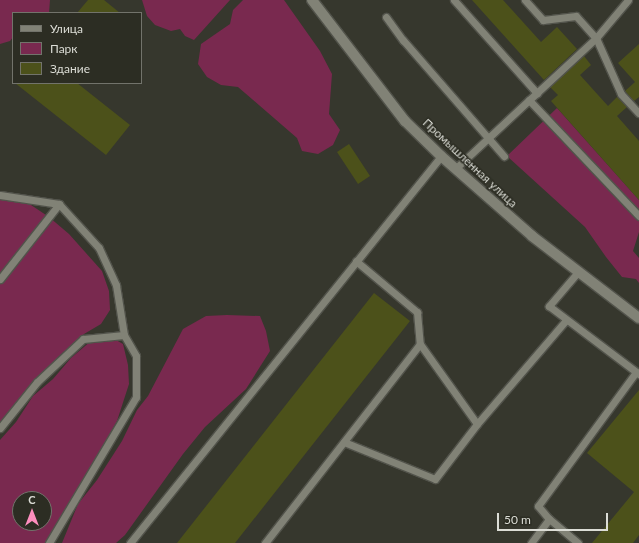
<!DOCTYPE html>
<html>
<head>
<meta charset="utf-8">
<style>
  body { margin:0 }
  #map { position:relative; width:639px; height:543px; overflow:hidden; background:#36372d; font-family:Lato,sans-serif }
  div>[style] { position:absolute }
  .green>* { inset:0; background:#79294f }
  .building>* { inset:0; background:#4c511a }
  .roads { filter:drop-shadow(1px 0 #52534b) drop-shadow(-1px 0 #52534b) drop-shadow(0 1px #52534b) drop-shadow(0 -1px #52534b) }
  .service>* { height:7px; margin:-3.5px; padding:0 3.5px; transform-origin:3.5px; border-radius:3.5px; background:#818276 }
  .tertiary>* { height:10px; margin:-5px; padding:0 5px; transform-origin:5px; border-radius:5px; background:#818276 }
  span { translate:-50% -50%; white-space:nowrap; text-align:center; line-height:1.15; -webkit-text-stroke:3px #2c2d23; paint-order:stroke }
  .street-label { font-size:12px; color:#dcddd6 }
  .legend { position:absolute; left:12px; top:12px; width:130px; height:72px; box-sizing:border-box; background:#2c2d23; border:1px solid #72736b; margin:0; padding:5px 7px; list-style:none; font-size:12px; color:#dcddd6 }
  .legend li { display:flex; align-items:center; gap:8px; height:20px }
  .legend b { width:20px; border:1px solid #72736b }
  .north { position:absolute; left:12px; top:491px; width:40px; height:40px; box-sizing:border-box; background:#2c2d23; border:1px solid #72736b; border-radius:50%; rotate:0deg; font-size:11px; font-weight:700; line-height:16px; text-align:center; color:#dcddd6 }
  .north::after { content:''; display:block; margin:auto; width:14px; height:18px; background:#fd8ebe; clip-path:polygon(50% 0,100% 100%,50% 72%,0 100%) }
  .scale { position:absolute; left:497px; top:513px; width:111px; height:18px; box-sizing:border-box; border:2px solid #dcddd6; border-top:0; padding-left:5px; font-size:12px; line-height:14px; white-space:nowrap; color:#dcddd6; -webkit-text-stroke:3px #2c2d23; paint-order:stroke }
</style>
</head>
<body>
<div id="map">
  <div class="green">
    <div style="clip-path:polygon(0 0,50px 0,49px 13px,13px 13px,13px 37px,10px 41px,0 44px)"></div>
    <div style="clip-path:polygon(142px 0,230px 0,194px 40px,185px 36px,180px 29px,171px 31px,155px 25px,147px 16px)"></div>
    <div style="clip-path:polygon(243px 0,284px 0,320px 51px,332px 74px,329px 114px,340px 130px,333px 145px,318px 154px,302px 151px,297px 138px,238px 87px,221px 85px,207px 77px,198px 64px,201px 44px,230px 24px,233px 10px)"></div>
    <div style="clip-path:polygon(557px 108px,639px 200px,639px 232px,633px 251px,639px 258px,639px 283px,636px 279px,622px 277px,606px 257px,585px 227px,507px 156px)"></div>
    <div style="clip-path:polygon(0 199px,14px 200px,31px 205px,49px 217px,69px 234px,102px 271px,109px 291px,110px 310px,101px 324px,84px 334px,58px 357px,0 422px)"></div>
    <div style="clip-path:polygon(227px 315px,260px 316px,266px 331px,270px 351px,246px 389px,205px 427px,183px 454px,125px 535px,116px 543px,62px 543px,78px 504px,97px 480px,122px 441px,137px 410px,148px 396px,183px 329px,206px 316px)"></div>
    <div style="clip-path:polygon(evenodd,109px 336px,123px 344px,128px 365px,129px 384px,117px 421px,47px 543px,0 543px,0 440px,16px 422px,33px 396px,53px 379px,71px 358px,91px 341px,109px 336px,20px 499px,44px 499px,44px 523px,20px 523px,20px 499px)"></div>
  </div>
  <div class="building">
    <div style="clip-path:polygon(88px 0,104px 0,120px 13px,77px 13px)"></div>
    <div style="clip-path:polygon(472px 0,503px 0,541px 42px,557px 27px,577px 49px,544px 80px)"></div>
    <div style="clip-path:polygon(639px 44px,639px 97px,634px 101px,625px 91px,635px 82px,618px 63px)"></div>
    <div style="clip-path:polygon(584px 56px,591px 65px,580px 75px,608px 106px,617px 97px,627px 107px,617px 116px,639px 141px,639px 200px,551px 101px,558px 95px,550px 87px)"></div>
    <div style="clip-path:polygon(15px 83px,77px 83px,130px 125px,106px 155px)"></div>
    <div style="clip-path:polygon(349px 144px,370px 176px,358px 184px,337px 152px)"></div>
    <div style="clip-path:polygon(374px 293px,410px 321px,235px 543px,177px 543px)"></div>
    <div style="clip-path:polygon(639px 390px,639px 535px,633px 543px,592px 543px,634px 492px,587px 453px)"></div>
  </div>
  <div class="roads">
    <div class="service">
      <div style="left:454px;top:0;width:125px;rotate:48.3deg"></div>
      <div style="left:525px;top:0;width:27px;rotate:48deg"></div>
      <div style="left:543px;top:20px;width:33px;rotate:-7deg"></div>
      <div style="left:576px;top:16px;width:30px;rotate:48deg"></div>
      <div style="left:596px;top:38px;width:91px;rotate:137.2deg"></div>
      <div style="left:628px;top:0;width:50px;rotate:130.1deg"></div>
      <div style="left:596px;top:38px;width:61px;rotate:65.9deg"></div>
      <div style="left:621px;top:94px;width:26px;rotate:47deg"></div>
      <div style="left:386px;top:17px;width:29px;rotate:54deg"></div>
      <div style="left:403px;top:40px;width:154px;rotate:49deg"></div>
      <div style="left:455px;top:169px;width:101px;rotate:-43deg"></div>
      <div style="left:529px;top:100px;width:160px;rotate:46.5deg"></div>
      <div style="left:0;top:195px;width:60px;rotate:8.7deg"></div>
      <div style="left:59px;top:204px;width:59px;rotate:47.7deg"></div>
      <div style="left:99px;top:248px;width:41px;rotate:65.3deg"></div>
      <div style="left:116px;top:285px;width:51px;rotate:80.9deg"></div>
      <div style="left:356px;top:261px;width:80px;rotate:39.9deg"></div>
      <div style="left:417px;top:312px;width:32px;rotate:85deg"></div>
      <div style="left:420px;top:344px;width:98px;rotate:54.5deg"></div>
      <div style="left:578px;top:272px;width:45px;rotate:130.5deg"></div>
      <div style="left:549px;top:306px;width:113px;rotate:37.1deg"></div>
      <div style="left:0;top:279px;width:95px;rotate:-51.8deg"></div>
      <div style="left:0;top:428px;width:59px;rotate:-51.2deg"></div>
      <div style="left:37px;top:382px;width:63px;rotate:-43.1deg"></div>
      <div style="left:83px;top:339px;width:41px;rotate:-5.6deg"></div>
      <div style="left:124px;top:335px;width:24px;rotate:60deg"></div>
      <div style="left:136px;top:356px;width:41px;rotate:90deg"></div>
      <div style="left:136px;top:397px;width:170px;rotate:120.8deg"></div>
      <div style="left:344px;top:442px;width:98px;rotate:22.1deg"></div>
      <div style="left:435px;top:479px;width:69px;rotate:-52.6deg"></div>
      <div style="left:477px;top:424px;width:137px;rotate:-49.4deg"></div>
      <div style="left:130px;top:543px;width:496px;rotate:-51.2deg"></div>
      <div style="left:265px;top:543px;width:252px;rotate:-52.1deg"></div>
      <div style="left:531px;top:543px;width:30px;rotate:-53deg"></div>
      <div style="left:578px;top:543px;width:38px;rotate:-140deg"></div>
      <div style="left:549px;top:519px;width:17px;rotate:-130deg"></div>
      <div style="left:538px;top:506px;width:166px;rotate:-53.8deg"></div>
    </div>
    <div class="tertiary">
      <div style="left:312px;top:0;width:153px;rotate:52.5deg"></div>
      <div style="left:405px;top:121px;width:50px;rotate:44.2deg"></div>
      <div style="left:441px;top:156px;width:121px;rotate:41.3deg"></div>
      <div style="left:532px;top:236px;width:135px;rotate:37.5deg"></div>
    </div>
  </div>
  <div class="street-label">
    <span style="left:470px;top:163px;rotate:43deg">Промышленная улица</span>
  </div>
  <ul class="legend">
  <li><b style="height:5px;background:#818276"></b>Улица</li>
  <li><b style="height:11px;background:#79294f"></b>Парк</li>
  <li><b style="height:11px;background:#4c511a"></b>Здание</li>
  </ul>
  <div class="north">С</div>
  <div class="scale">50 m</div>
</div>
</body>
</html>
